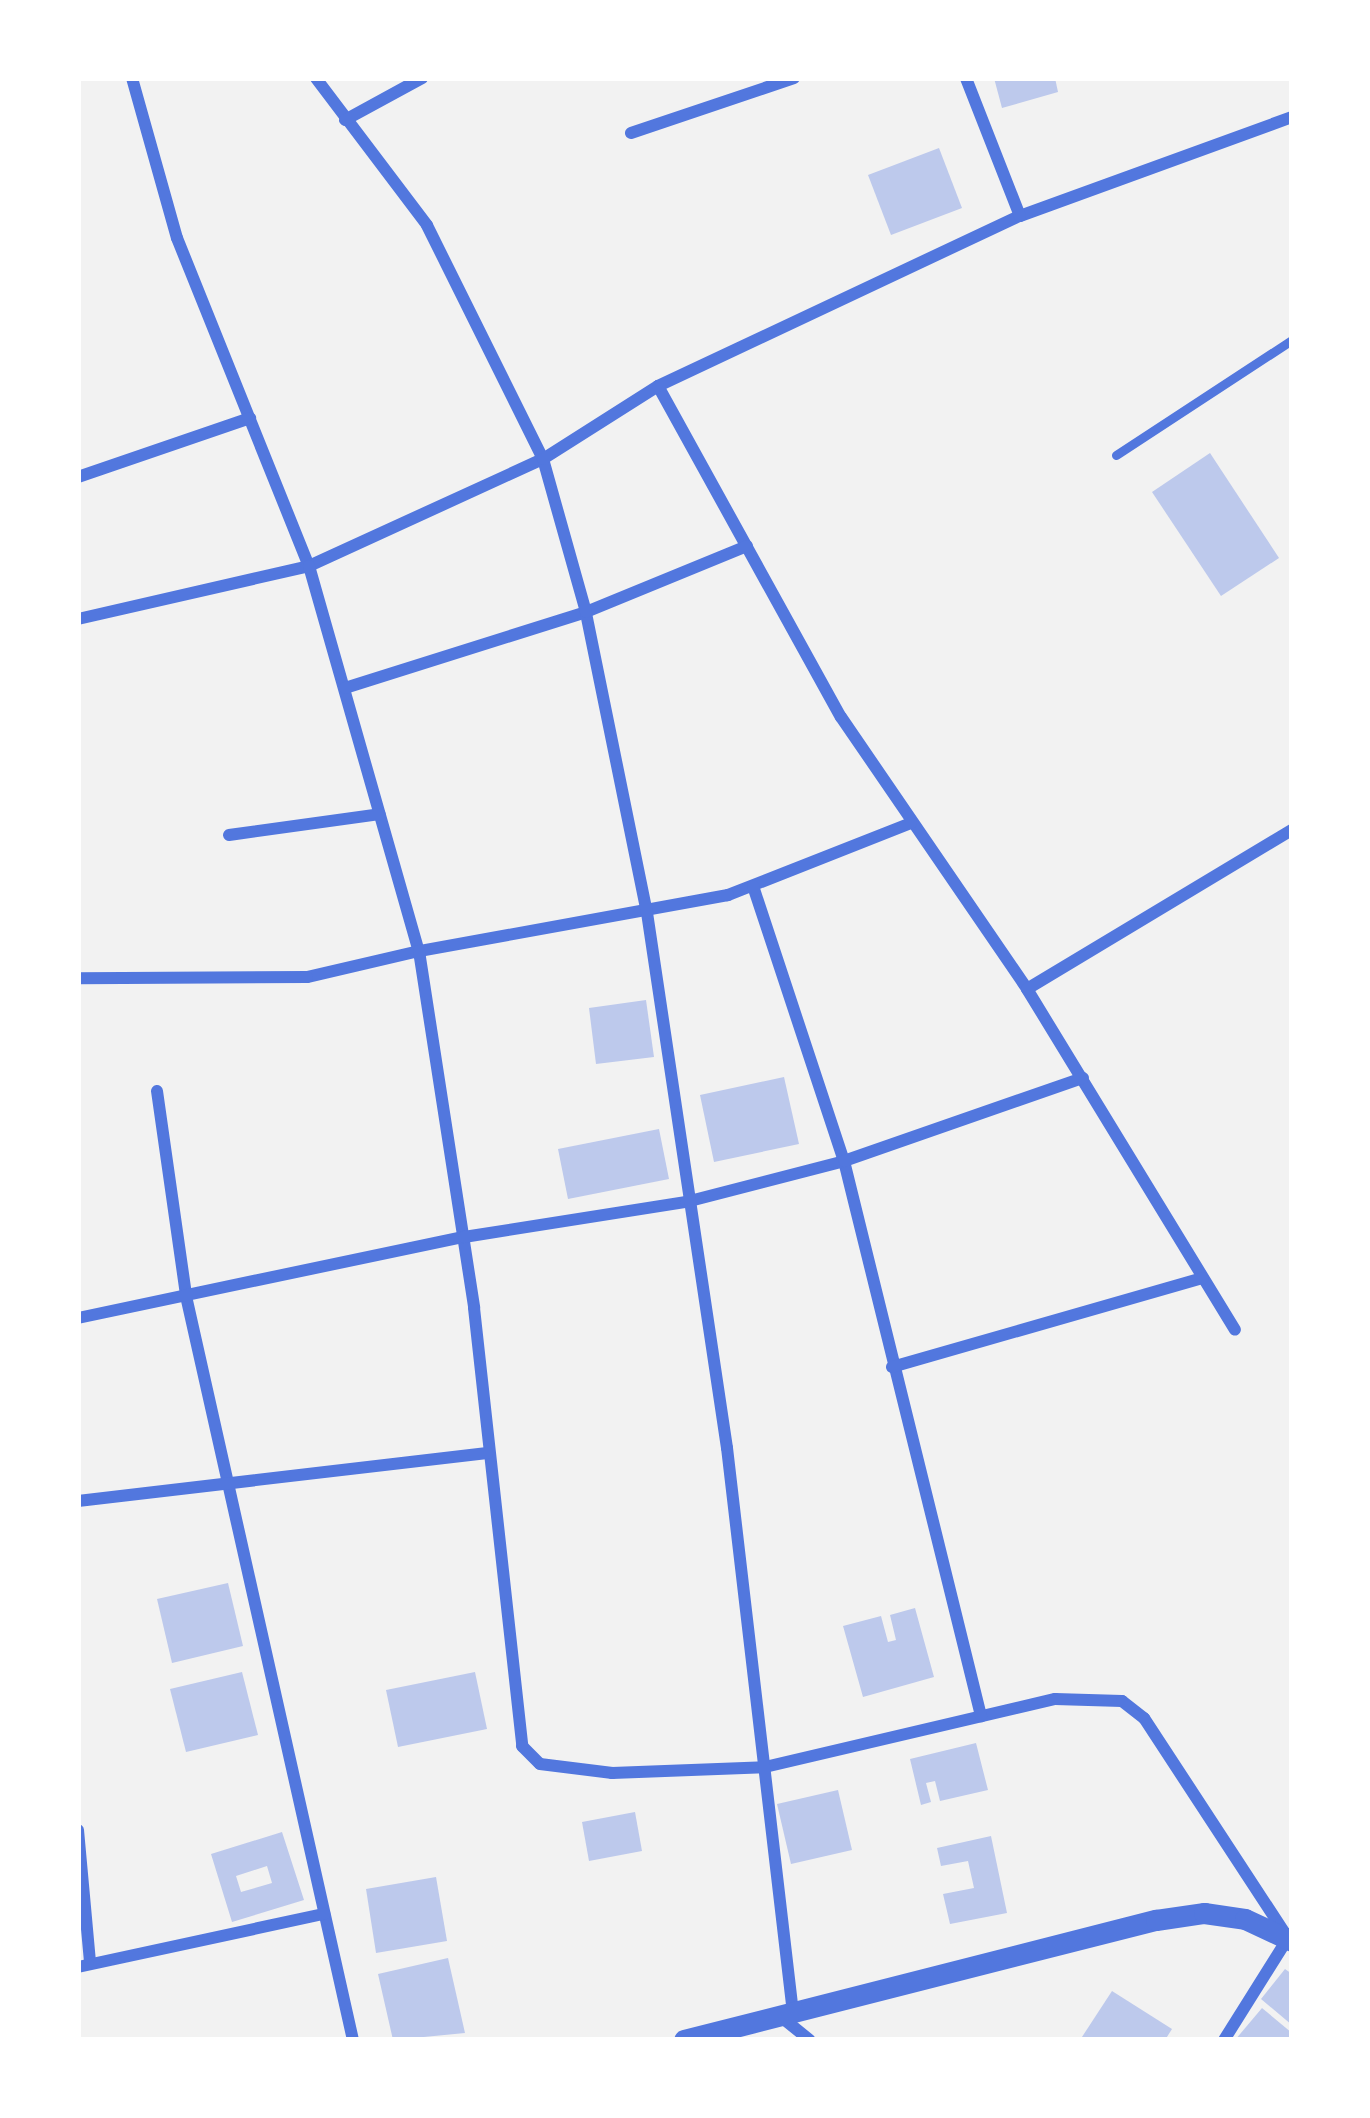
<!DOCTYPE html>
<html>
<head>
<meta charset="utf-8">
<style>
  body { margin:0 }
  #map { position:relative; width:1370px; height:2118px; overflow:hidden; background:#f2f2f2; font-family:"IBM Plex Sans",sans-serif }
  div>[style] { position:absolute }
  .building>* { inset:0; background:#bdc9ec }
  .service>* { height:9px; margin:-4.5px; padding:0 4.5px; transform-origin:4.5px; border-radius:4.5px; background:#5277de }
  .minor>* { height:12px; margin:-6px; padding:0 6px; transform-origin:6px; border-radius:6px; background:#5277de }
  .tertiary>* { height:21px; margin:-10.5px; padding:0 10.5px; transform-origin:10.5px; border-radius:10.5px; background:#5277de }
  span { translate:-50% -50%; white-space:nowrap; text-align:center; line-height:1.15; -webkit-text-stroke:10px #fff; paint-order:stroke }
  .frame { position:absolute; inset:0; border:81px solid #fff; pointer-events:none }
</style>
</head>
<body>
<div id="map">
  <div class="building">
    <div style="clip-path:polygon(994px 78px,1055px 78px,1058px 92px,1002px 108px)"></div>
    <div style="clip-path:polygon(939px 148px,962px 208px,891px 235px,868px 175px)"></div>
    <div style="clip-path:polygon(1210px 453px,1279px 558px,1221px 596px,1152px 492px)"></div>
    <div style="clip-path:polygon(646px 1000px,654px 1057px,596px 1064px,589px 1008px)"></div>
    <div style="clip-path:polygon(784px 1077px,799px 1144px,714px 1162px,700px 1095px)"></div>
    <div style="clip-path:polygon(659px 1129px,669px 1179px,568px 1199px,558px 1149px)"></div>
    <div style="clip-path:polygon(228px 1583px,243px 1646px,172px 1663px,157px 1599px)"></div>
    <div style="clip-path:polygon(915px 1608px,934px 1677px,863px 1697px,843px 1626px,881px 1616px,888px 1642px,896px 1640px,890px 1615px)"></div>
    <div style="clip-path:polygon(242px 1672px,258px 1735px,186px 1752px,170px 1689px)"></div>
    <div style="clip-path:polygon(475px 1672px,487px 1729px,398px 1747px,386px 1690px)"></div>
    <div style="clip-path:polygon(976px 1743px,988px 1790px,940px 1801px,935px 1781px,926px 1783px,931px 1802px,921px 1805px,910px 1759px)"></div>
    <div style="clip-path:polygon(838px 1790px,852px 1850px,791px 1864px,777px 1804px)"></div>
    <div style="clip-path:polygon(635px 1812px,642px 1851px,589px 1861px,582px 1822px)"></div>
    <div style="clip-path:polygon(evenodd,282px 1832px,304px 1900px,232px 1922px,211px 1854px,282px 1832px,267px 1866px,272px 1883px,241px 1892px,236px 1876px,267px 1866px)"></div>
    <div style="clip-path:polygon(991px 1836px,1007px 1913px,950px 1924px,943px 1894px,974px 1888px,968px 1861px,941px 1866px,937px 1848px)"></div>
    <div style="clip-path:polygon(436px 1877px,447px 1941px,376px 1953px,366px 1889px)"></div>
    <div style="clip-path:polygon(448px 1958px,465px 2033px,393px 2040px,378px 1974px)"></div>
    <div style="clip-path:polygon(1285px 1969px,1292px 1974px,1292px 2025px,1261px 1999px)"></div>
    <div style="clip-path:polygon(1112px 1991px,1172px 2029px,1165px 2040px,1080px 2040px)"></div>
    <div style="clip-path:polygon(1262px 2008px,1292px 2033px,1292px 2040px,1235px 2040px)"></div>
  </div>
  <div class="service">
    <div style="left:1116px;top:455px;width:210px;rotate:-33.2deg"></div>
  </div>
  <div class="minor">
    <div style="left:132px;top:78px;width:166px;rotate:74.3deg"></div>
    <div style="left:177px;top:238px;width:354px;rotate:68.1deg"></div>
    <div style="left:309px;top:566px;width:257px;rotate:-24.6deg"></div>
    <div style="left:543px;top:459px;width:261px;rotate:-116.4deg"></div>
    <div style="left:427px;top:225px;width:184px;rotate:-127.1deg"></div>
    <div style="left:345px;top:120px;width:88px;rotate:-28.6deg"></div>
    <div style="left:631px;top:133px;width:172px;rotate:-18.6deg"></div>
    <div style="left:1020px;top:216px;width:289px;rotate:-20deg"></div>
    <div style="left:658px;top:386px;width:378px;rotate:61.1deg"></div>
    <div style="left:841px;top:717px;width:330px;rotate:55.6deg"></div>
    <div style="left:1027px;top:989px;width:399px;rotate:58.6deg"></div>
    <div style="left:78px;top:477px;width:182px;rotate:-18.9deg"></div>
    <div style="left:78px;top:619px;width:237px;rotate:-12.9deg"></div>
    <div style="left:309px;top:566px;width:400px;rotate:74.1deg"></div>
    <div style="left:419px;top:951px;width:115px;rotate:166.9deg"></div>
    <div style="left:307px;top:977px;width:229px;rotate:179.7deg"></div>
    <div style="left:345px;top:688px;width:253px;rotate:-17.5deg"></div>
    <div style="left:586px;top:612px;width:174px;rotate:-22.3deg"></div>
    <div style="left:911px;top:823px;width:197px;rotate:158.5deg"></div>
    <div style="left:728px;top:895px;width:314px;rotate:169.7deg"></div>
    <div style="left:419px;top:951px;width:361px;rotate:81.2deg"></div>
    <div style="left:474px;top:1308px;width:441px;rotate:83.7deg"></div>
    <div style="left:522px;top:1746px;width:25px;rotate:45deg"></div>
    <div style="left:540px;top:1764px;width:73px;rotate:7.1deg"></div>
    <div style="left:612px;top:1773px;width:153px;rotate:-2.2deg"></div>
    <div style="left:765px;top:1767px;width:298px;rotate:-13.2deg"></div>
    <div style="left:1055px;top:1699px;width:67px;rotate:1.7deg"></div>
    <div style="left:1122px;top:1701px;width:28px;rotate:38deg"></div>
    <div style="left:1144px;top:1718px;width:263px;rotate:56.8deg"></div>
    <div style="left:1288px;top:1938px;width:120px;rotate:122.1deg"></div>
    <div style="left:229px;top:835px;width:152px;rotate:-7.9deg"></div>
    <div style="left:753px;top:886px;width:290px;rotate:71.7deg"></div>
    <div style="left:844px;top:1161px;width:572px;rotate:76.13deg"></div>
    <div style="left:1027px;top:989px;width:309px;rotate:-31deg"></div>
    <div style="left:157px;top:1091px;width:207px;rotate:81.9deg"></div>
    <div style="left:186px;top:1296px;width:763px;rotate:77.35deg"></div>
    <div style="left:78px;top:1318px;width:394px;rotate:-11.9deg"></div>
    <div style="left:464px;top:1237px;width:225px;rotate:-9deg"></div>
    <div style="left:686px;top:1202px;width:163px;rotate:-14.5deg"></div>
    <div style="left:844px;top:1161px;width:253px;rotate:-19.2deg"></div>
    <div style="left:892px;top:1367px;width:323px;rotate:-16deg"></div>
    <div style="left:78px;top:1501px;width:412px;rotate:-6.7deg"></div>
    <div style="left:78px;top:1830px;width:134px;rotate:84.8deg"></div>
    <div style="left:78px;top:1967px;width:252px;rotate:-12.2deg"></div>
    <div style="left:793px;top:2013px;width:569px;rotate:-96.66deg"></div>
    <div style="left:727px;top:1448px;width:541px;rotate:-98.5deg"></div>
    <div style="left:647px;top:913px;width:307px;rotate:-101.5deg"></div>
    <div style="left:586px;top:612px;width:159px;rotate:-105.7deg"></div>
    <div style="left:543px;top:459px;width:136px;rotate:-32.4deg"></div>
    <div style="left:658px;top:386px;width:400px;rotate:-25.2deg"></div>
    <div style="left:1020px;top:216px;width:148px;rotate:-111.4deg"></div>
    <div style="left:780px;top:2016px;width:38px;rotate:39deg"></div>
  </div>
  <div class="tertiary">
    <div style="left:684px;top:2040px;width:487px;rotate:-14.3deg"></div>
    <div style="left:1156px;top:1920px;width:49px;rotate:-8.3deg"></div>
    <div style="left:1204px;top:1913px;width:41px;rotate:8.3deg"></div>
    <div style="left:1245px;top:1919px;width:52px;rotate:25.1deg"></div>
  </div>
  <div class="frame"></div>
</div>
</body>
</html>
